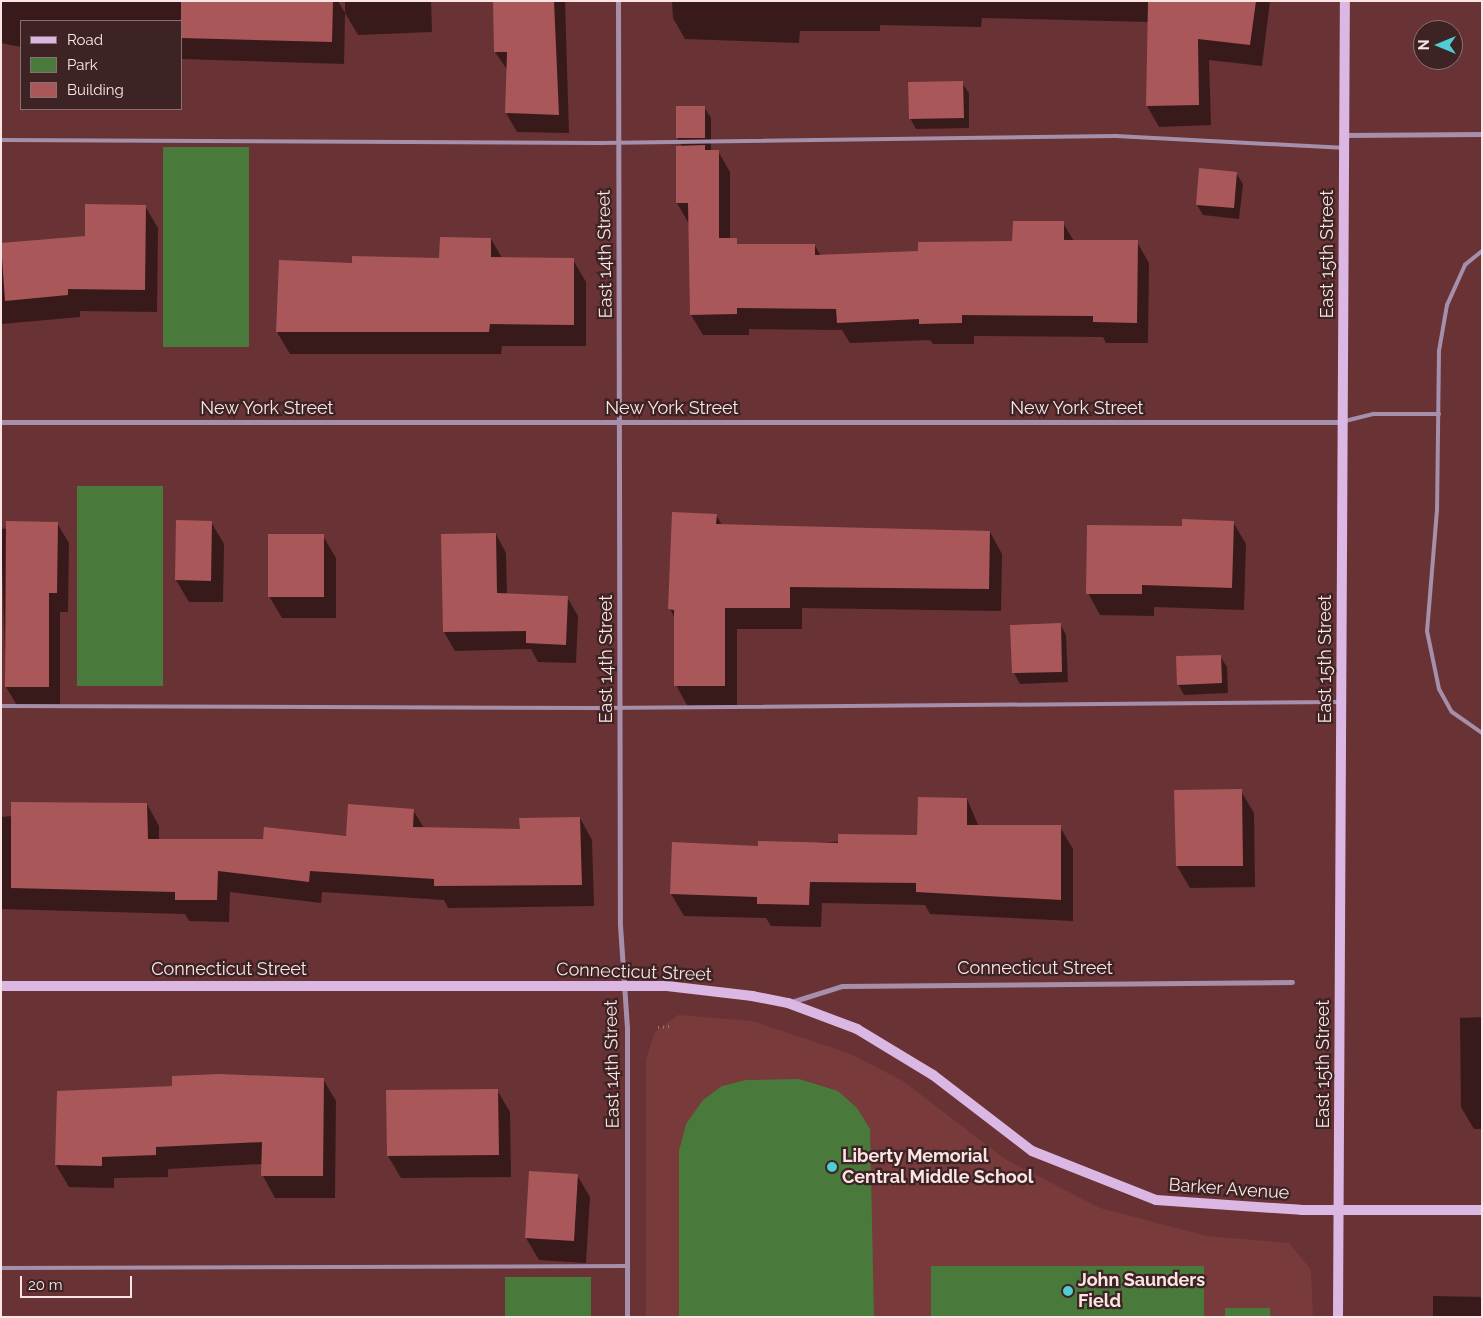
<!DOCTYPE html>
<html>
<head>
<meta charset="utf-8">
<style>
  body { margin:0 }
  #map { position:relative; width:1483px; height:1318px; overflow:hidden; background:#693234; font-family:Raleway,sans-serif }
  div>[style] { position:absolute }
  .built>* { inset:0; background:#783a3b }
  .green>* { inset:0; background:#497a3c }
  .shadow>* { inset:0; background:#0007 }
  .building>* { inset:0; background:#a95759 }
  .path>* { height:3px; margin-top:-1.5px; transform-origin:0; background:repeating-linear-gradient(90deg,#9d7374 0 1px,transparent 0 5px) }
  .lane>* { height:4px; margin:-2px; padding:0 2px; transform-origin:2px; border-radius:2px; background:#a58fab }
  .street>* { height:5px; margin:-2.5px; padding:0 2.5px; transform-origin:2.5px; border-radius:2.5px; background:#a58fab }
  .secondary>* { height:10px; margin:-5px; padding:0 5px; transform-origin:5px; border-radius:5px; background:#dbb7e4 }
  .dots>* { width:14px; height:14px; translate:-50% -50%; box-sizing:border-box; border:2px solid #3d2324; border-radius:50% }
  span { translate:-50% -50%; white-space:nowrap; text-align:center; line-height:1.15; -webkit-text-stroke:4.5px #3d2324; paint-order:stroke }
  .street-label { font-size:18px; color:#fae5e4 }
  .poi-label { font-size:18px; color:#fae5e4; font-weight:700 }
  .left { translate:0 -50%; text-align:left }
  .frame { position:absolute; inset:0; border:2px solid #fae5e4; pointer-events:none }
  .legend { position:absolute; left:20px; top:20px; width:162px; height:90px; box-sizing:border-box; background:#3d2324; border:1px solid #897171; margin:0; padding:6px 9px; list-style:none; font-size:15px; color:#fae5e4 }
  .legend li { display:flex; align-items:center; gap:10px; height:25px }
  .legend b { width:25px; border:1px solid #897171 }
  .north { position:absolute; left:1413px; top:20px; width:50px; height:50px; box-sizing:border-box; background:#3d2324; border:1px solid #897171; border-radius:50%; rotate:270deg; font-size:14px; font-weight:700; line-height:20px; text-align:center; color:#fae5e4 }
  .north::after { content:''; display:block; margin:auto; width:18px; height:22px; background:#51ccd2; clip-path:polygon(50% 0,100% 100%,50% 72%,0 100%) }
  .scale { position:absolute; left:20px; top:1276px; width:112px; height:22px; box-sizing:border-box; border:2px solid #fae5e4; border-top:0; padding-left:6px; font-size:15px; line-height:18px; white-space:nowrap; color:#fae5e4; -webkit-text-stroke:4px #3d2324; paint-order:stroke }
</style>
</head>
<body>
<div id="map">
  <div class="built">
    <div style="clip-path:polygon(678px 1015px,752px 1021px,851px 1054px,903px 1081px,1005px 1159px,1100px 1208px,1207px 1236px,1289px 1243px,1311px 1270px,1313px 1317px,646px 1317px,646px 1059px,655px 1032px)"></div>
  </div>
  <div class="green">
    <div style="clip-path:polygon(163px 147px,249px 147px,249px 347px,163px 347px)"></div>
    <div style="clip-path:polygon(77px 486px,163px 486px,163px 686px,77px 686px)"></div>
    <div style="clip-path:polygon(799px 1079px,838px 1091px,857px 1108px,870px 1129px,874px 1317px,679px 1317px,679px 1151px,686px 1124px,703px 1100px,722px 1086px,746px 1080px)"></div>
    <div style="clip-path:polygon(931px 1266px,1204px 1266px,1204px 1317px,931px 1317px)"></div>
    <div style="clip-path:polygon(505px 1277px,591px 1277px,591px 1317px,505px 1317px)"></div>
    <div style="clip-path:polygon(1270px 1308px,1270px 1317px,1225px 1317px,1225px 1308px)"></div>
  </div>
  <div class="shadow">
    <div style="clip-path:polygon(1px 1px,338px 1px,345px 13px,344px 64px,181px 59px,181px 21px,21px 21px,21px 47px,1px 43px)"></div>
    <div style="clip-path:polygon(345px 1px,431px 1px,432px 32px,358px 35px,345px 13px)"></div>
    <div style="clip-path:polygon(494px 1px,565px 1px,569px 133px,517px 132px,506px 113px,508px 71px,495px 52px)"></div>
    <div style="clip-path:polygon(672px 1px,1270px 1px,1262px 66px,1209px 60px,1211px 125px,1159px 127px,1147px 106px,1149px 22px,982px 18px,981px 27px,880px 25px,880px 31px,800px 31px,799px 43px,685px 39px,673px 18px)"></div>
    <div style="clip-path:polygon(962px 83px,969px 93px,969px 128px,916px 129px,910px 118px)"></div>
    <div style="clip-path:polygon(704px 107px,711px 118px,711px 150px,718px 151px,730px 172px,730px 239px,740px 245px,815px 246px,821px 256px,920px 252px,1014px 243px,1063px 223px,1074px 241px,1137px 242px,1149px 263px,1148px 343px,1106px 343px,1103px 337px,974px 336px,974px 344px,933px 344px,930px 340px,850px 343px,842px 330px,749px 329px,749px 335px,703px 335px,691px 315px,689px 224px,677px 203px,683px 148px,677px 138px)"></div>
    <div style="clip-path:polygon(1236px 173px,1243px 184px,1239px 219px,1203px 215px,1197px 205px)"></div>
    <div style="clip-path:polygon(145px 206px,158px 228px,157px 312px,80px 311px,80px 317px,1px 324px,1px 244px,86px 237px)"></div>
    <div style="clip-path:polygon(491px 239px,502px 258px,573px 260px,586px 282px,586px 346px,502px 346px,501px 354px,290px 354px,277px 332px,280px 261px,353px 264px,440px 259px)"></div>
    <div style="clip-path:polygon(716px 515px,722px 525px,990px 532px,1002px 554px,1001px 611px,802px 608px,802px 629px,737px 629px,737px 707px,688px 707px,676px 685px,676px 620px,670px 609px)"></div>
    <div style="clip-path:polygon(211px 522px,224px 544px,223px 602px,189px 602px,176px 580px)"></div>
    <div style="clip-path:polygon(1233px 522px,1246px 544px,1244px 610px,1154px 607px,1154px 616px,1100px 615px,1088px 593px,1183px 527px)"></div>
    <div style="clip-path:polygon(57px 523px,69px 543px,68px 612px,60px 612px,60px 707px,18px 707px,6px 687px,1px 529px)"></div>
    <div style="clip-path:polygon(496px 534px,506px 553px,507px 595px,567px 597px,578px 616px,576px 663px,538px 662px,531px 649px,455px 651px,444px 632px)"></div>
    <div style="clip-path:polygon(323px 536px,336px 558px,336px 618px,282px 618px,269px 596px)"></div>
    <div style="clip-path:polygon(1060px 624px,1066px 635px,1068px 682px,1020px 684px,1014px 673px,1012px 626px)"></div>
    <div style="clip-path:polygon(1220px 656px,1227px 667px,1228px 693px,1184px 695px,1178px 684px)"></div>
    <div style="clip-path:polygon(1241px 791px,1254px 813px,1255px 887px,1190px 888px,1177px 866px)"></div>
    <div style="clip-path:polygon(967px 799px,979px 827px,1060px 827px,1073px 849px,1073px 921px,930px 914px,925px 905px,822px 903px,821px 927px,771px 926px,766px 918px,684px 916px,671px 894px,673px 844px,759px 847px,919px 836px)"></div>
    <div style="clip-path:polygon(147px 804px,159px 826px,159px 841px,347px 837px,413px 810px,424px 828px,521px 830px,580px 818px,592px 840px,594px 906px,448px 908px,444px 900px,322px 892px,321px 903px,230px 892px,229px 922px,189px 921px,185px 914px,1px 909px,1px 817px)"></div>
    <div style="clip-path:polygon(1482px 1017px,1482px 1129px,1474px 1129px,1461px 1107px,1460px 1018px)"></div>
    <div style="clip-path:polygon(323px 1079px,336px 1101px,335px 1198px,275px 1198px,263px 1176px,263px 1164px,168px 1169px,168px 1177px,114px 1178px,114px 1188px,69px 1187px,56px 1165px,58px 1092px)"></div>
    <div style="clip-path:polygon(497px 1090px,510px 1112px,511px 1177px,401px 1178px,388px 1156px)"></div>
    <div style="clip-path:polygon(530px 1173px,577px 1175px,590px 1197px,586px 1263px,539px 1260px,526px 1238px)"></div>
    <div style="clip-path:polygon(1433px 1296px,1482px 1297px,1482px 1317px,1433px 1317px)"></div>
  </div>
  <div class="building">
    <div style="clip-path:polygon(181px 1px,333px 1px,332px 42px,181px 38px)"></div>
    <div style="clip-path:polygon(493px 1px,554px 1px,559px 115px,505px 113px,507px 52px,494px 52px)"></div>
    <div style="clip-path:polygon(1148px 1px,1256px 1px,1250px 45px,1198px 39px,1199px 105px,1146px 106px)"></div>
    <div style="clip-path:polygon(963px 81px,964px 118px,909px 119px,908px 82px)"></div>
    <div style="clip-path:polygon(676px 106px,705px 106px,705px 138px,676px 138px)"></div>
    <div style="clip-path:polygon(705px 145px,705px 150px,719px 150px,719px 238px,737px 238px,737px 244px,815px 244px,815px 255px,918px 251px,918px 242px,1012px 241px,1013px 221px,1064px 221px,1064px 240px,1138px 240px,1137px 323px,1093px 322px,1093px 316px,962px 315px,962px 323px,919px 324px,919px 319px,837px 323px,836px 309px,737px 308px,737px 314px,690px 315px,688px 203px,676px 203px,676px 146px)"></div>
    <div style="clip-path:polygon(1199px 168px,1237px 172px,1234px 208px,1196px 205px)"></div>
    <div style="clip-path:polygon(85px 204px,146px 205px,145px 290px,68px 289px,68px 295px,5px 301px,1px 243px,85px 236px)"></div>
    <div style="clip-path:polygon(440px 237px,491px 238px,491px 257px,574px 258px,574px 325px,490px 324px,489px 332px,276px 332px,279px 260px,352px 263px,352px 256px,439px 258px)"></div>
    <div style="clip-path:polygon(672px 512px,717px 514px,716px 524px,990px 531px,989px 589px,790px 587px,790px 608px,725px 608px,725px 686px,674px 686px,674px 610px,668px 609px)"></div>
    <div style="clip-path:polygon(1182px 519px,1234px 521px,1232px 588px,1142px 585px,1142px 594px,1086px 594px,1087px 525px,1182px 526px)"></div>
    <div style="clip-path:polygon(176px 520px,212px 521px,211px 581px,175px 580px)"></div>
    <div style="clip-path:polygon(6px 521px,58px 522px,57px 593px,49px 593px,49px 687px,5px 687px)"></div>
    <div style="clip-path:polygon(496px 533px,497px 593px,568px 596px,566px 645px,526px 643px,526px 631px,443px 632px,441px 534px)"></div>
    <div style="clip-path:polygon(268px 534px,324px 534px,324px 597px,268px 597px)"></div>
    <div style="clip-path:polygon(1061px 623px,1062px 672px,1012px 673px,1010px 625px)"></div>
    <div style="clip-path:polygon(1221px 655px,1222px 683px,1177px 685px,1176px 656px)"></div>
    <div style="clip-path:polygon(1242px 789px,1243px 866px,1176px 866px,1174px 790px)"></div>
    <div style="clip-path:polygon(918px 797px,967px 798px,967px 825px,1061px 825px,1061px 900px,916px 892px,916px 883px,810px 882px,809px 905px,757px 904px,757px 897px,670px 894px,672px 842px,758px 846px,758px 841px,838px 843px,838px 834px,917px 835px)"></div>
    <div style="clip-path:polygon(11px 802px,147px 803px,148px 839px,263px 839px,264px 827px,346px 836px,348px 804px,414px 809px,413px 827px,520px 829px,519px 818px,580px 817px,582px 885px,434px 886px,434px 879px,310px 871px,309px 882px,218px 871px,217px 900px,175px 900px,175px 892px,11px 888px)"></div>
    <div style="clip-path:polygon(219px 1074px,324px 1078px,323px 1176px,261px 1176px,262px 1142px,156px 1147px,156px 1155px,102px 1157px,102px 1166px,55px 1165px,57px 1091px,172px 1086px,172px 1076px)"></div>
    <div style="clip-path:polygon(498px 1089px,499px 1155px,387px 1156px,386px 1090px)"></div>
    <div style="clip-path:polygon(529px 1171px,578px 1174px,574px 1241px,525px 1238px)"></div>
  </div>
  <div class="path">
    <div style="left:658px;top:1027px;width:13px;rotate:-4deg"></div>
  </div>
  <div class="lane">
    <div style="left:1px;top:140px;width:599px;rotate:0.29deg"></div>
    <div style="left:600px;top:143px;width:516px;rotate:-0.78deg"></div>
    <div style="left:1116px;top:136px;width:226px;rotate:3deg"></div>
    <div style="left:1482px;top:251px;width:22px;rotate:141deg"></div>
    <div style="left:1465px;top:265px;width:44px;rotate:114.2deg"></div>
    <div style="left:1447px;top:305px;width:47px;rotate:99.9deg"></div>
    <div style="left:1439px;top:351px;width:159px;rotate:90.7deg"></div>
    <div style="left:1437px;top:510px;width:121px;rotate:94.7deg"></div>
    <div style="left:1427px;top:631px;width:59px;rotate:78.3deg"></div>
    <div style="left:1439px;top:689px;width:26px;rotate:61deg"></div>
    <div style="left:1452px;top:712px;width:37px;rotate:35deg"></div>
    <div style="left:1345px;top:421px;width:30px;rotate:-14deg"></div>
    <div style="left:1374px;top:414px;width:65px"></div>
    <div style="left:1px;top:706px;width:595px;rotate:0.19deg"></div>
    <div style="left:596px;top:708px;width:745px;rotate:-0.46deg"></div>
    <div style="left:1px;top:1268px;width:626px;rotate:-0.18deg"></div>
  </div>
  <div class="street">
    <div style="left:618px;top:1px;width:924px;rotate:89.88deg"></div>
    <div style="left:620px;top:925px;width:103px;rotate:86.1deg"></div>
    <div style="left:627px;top:1028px;width:289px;rotate:90deg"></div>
    <div style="left:1345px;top:135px;width:137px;rotate:-0.4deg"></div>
    <div style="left:1px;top:422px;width:1342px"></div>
    <div style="left:791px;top:1002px;width:53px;rotate:-17.4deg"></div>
    <div style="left:842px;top:986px;width:450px;rotate:-0.5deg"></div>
  </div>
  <div class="secondary">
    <div style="left:1px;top:986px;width:666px"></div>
    <div style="left:667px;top:986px;width:86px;rotate:6.7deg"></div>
    <div style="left:752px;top:996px;width:37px;rotate:11deg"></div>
    <div style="left:788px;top:1003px;width:74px;rotate:20.6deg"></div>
    <div style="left:857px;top:1029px;width:89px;rotate:31.2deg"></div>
    <div style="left:933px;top:1075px;width:125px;rotate:37.5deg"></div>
    <div style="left:1032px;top:1151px;width:133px;rotate:21.6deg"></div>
    <div style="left:1156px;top:1200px;width:145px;rotate:3.9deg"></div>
    <div style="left:1301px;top:1210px;width:181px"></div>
    <div style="left:1338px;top:1317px;width:1316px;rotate:-89.7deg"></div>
  </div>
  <div class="dots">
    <div style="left:832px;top:1167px;background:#51ccd2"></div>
    <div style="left:1068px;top:1291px;background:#51ccd2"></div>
  </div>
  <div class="street-label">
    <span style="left:605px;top:254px;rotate:-91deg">East 14th Street</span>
    <span style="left:1327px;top:254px;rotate:-90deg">East 15th Street</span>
    <span style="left:267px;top:408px">New York Street</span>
    <span style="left:672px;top:408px">New York Street</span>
    <span style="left:1077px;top:408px">New York Street</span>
    <span style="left:606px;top:659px;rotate:-90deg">East 14th Street</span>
    <span style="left:1325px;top:659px;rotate:-90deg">East 15th Street</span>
    <span style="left:1035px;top:968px">Connecticut Street</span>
    <span style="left:229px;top:969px">Connecticut Street</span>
    <span style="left:634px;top:972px;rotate:2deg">Connecticut Street</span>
    <span style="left:612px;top:1064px;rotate:-91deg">East 14th Street</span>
    <span style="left:1323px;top:1064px;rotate:-90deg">East 15th Street</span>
    <span style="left:1229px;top:1189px;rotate:4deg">Barker Avenue</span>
  </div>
  <div class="poi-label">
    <span class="left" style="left:842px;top:1167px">Liberty Memorial<br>Central Middle School</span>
    <span class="left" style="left:1078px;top:1291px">John Saunders<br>Field</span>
  </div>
  <div class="frame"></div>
  <ul class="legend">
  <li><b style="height:6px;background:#dbb7e4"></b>Road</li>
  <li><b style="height:14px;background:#497a3c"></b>Park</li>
  <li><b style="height:14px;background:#a95759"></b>Building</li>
  </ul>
  <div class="north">N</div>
  <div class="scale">20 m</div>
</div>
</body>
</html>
